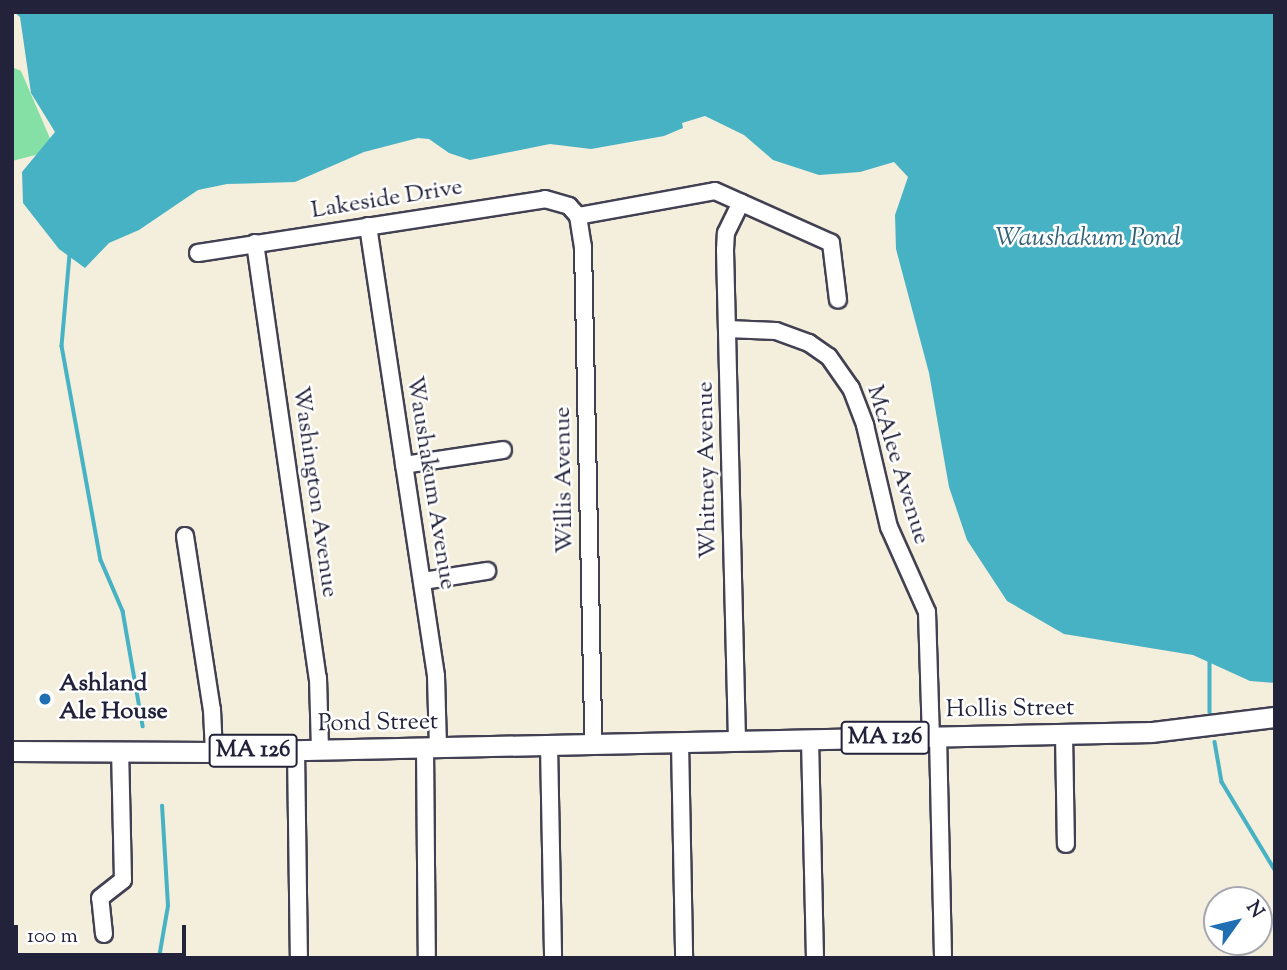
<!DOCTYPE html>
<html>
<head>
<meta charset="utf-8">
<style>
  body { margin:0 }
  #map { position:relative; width:1287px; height:970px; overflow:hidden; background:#f4eedc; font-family:"Sorts Mill Goudy",serif }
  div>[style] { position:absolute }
  .green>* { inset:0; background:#85e0a6 }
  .water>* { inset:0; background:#48b2c5 }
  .stream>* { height:3.5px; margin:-1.75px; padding:0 1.75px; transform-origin:1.75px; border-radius:1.75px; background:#48b2c5 }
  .roads { filter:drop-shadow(2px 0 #424153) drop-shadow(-2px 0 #424153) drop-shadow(0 2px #424153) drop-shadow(0 -2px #424153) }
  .minor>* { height:16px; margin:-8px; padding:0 8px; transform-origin:8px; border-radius:8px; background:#fff }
  .major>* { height:19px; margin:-9.5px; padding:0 9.5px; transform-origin:9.5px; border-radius:9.5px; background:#fff }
  .dots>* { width:19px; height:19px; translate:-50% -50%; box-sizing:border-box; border:4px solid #fff; border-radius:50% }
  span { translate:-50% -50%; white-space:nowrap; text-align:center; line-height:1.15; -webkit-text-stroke:5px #fff; paint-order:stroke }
  .shield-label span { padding:2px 5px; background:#fff; border:2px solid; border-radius:5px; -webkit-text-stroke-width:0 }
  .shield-label { font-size:23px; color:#22223b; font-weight:700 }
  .street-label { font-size:24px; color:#22223b }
  .poi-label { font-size:24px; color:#22223b; font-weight:700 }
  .left { translate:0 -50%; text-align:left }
  .water-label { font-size:26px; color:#336379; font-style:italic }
  .frame { position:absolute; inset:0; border:14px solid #22223b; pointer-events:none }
  .north { position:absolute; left:1203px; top:886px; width:70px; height:70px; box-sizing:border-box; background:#fff; border:2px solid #a7a7b1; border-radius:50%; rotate:56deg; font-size:19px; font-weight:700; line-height:28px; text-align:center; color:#22223b }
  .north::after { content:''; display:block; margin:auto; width:24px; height:32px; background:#1f6fb2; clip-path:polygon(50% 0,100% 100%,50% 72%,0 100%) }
  .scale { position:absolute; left:14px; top:925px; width:172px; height:32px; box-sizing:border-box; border:4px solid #22223b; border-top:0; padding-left:9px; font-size:21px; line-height:24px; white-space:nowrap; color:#22223b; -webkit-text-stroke:5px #fff; paint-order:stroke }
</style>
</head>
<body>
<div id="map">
  <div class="green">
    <div style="clip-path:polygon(12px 67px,21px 71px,55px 150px,12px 161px)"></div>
  </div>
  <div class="water">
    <div style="clip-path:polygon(14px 12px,1275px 12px,1275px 683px,1250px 681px,1193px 655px,1064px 634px,1007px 601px,967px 540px,949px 487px,929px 373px,896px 249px,895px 215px,908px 177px,894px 162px,860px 172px,819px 175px,773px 160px,744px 135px,705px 116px,682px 123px,683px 128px,664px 136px,591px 149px,550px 144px,470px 160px,449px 153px,429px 139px,418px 138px,364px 152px,295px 182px,227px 184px,198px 190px,139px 230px,109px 243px,85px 268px,59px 249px,23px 203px,22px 172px,55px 132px,31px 93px,20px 17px)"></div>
  </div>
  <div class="stream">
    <div style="left:70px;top:255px;width:91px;rotate:95deg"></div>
    <div style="left:62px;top:346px;width:218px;rotate:79.7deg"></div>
    <div style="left:101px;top:560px;width:56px;rotate:66.7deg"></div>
    <div style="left:123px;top:611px;width:117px;rotate:80.1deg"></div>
    <div style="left:1210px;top:659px;width:53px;rotate:90deg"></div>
    <div style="left:1215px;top:742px;width:41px;rotate:80.1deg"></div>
    <div style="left:1222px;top:782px;width:103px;rotate:58.9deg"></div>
    <div style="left:12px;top:951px;width:7px;rotate:74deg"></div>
    <div style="left:159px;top:958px;width:53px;rotate:-80.2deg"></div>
    <div style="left:168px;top:906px;width:100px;rotate:-93.4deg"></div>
  </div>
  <div class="roads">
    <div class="minor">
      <div style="left:578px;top:216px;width:139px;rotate:-10.3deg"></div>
      <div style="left:715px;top:191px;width:127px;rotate:24.1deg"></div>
      <div style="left:831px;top:243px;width:57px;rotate:83deg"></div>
      <div style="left:368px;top:226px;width:455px;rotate:81.4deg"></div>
      <div style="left:436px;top:676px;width:71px;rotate:88.4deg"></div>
      <div style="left:255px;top:243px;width:440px;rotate:81.8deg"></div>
      <div style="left:318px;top:678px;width:71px;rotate:88.4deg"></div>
      <div style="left:198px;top:253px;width:351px;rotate:-8.8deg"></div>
      <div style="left:545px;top:199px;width:25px;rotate:16deg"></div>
      <div style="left:569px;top:206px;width:13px;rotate:48deg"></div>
      <div style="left:578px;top:216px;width:31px;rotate:81deg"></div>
      <div style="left:583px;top:247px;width:497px;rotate:88.8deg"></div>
      <div style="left:727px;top:329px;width:49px;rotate:2.3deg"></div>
      <div style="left:776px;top:331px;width:35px;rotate:20deg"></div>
      <div style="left:809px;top:343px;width:24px;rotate:35deg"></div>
      <div style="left:829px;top:357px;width:38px;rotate:55deg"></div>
      <div style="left:851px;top:388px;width:40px;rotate:69deg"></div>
      <div style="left:865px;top:425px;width:105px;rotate:76.8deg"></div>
      <div style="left:889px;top:527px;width:93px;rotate:65.9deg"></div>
      <div style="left:927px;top:612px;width:125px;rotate:88.2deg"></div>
      <div style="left:404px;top:465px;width:100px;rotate:-8.6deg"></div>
      <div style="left:185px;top:536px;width:176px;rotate:81.2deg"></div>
      <div style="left:212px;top:710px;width:42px;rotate:87.3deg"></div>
      <div style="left:423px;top:581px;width:65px;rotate:-8.9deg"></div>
      <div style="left:1064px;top:734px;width:110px;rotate:89deg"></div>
      <div style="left:938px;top:736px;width:222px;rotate:88.7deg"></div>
      <div style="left:810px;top:739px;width:219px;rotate:88.7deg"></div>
      <div style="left:737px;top:741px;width:491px;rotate:-91.4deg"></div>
      <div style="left:725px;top:250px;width:17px;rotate:-87deg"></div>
      <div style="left:726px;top:233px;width:34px;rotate:-64deg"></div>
      <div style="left:680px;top:742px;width:216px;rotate:88.9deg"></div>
      <div style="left:549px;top:745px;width:213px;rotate:88.9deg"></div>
      <div style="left:425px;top:748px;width:210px;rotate:89.5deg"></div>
      <div style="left:296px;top:750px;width:208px;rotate:89.2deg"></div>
      <div style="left:104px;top:934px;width:36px;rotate:-96deg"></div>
      <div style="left:100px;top:898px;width:29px;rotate:-38deg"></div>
      <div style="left:123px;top:880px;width:129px;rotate:-91.3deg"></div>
    </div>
    <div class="major">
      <div style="left:12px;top:751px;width:202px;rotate:0.3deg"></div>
      <div style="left:214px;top:752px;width:938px;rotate:-1.22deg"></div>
      <div style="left:1152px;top:732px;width:124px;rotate:-7deg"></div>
    </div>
  </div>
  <div class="dots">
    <div style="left:45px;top:699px;background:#1f6fb2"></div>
  </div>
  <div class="shield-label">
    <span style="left:885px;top:738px">MA 126</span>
    <span style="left:253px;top:751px">MA 126</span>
  </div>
  <div class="street-label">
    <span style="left:387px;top:200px;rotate:-9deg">Lakeside Drive</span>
    <span style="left:897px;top:465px;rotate:73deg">McAlee Avenue</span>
    <span style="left:708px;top:470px;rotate:-91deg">Whitney Avenue</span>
    <span style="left:565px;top:480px;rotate:-91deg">Willis Avenue</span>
    <span style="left:430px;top:483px;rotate:81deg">Waushakum Avenue</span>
    <span style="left:314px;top:492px;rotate:82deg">Washington Avenue</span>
    <span style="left:1010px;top:710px;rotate:-1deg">Hollis Street</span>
    <span style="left:378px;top:724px;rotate:-1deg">Pond Street</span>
  </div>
  <div class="poi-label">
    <span class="left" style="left:59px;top:699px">Ashland<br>Ale House</span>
  </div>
  <div class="water-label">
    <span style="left:1088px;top:239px">Waushakum Pond</span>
  </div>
  <div class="frame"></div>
  <div class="north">N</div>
  <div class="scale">100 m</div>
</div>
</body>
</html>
